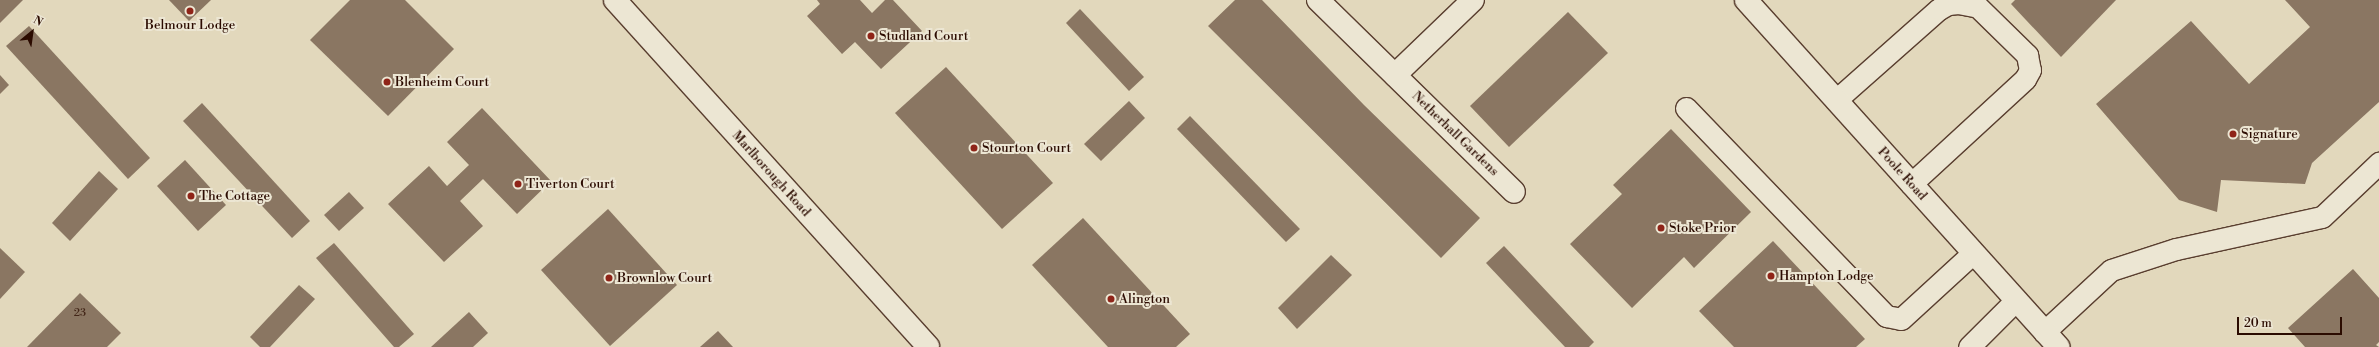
<!DOCTYPE html>
<html>
<head>
<meta charset="utf-8">
<style>
  body { margin:0 }
  #map { position:relative; width:2379px; height:347px; overflow:hidden; background:#e2d8bc; font-family:"Libre Bodoni",serif }
  div>[style] { position:absolute }
  .building>* { inset:0; background:#8a7662 }
  .roads { filter:drop-shadow(1px 0 #593e2f) drop-shadow(-1px 0 #593e2f) drop-shadow(0 1px #593e2f) drop-shadow(0 -1px #593e2f) }
  .lane>* { height:21px; margin:-10.5px; padding:0 10.5px; transform-origin:10.5px; border-radius:10.5px; background:#ece6d3 }
  .street>* { height:22px; margin:-11px; padding:0 11px; transform-origin:11px; border-radius:11px; background:#ece6d3 }
  .secondary>* { height:22px; margin:-11px; padding:0 11px; transform-origin:11px; border-radius:11px; background:#ece6d3 }
  .dots>* { width:11px; height:11px; translate:-50% -50%; box-sizing:border-box; border:2px solid #ece6d3; border-radius:50% }
  span { translate:-50% -50%; white-space:nowrap; text-align:center; line-height:1.15; -webkit-text-stroke:4px #ece6d3; paint-order:stroke }
  .number-label { font-size:11px; color:#432618 }
  .number-label span { -webkit-text-stroke-width:0 }
  .poi-label { font-size:13px; color:#2b0b00 }
  .left { translate:0 -50%; text-align:left }
  .street-label { font-size:13px; color:#2b0b00 }
  .north { position:absolute; left:12px; top:12px; width:40px; height:40px; -webkit-text-stroke:3px #ece6d3; paint-order:stroke; rotate:29deg; font-size:11px; font-weight:700; line-height:16px; text-align:center; color:#2b0b00 }
  .north::after { content:''; display:block; margin:auto; width:14px; height:18px; background:#2b0b00; clip-path:polygon(50% 0,100% 100%,50% 72%,0 100%) }
  .scale { position:absolute; left:2237px; top:317px; width:105px; height:18px; box-sizing:border-box; border:2px solid #2b0b00; border-top:0; padding-left:5px; font-size:12px; line-height:14px; white-space:nowrap; color:#2b0b00; -webkit-text-stroke:3px #ece6d3; paint-order:stroke }
</style>
</head>
<body>
<div id="map">
  <div class="building">
    <div style="clip-path:polygon(0 0,23px 0,0 23px)"></div>
    <div style="clip-path:polygon(169px 0,211px 0,189px 21px)"></div>
    <div style="clip-path:polygon(350px 0,405px 0,454px 49px,388px 116px,310px 40px)"></div>
    <div style="clip-path:polygon(817px 0,860px 0,872px 13px,885px 0,893px 0,922px 31px,881px 69px,855px 42px,842px 54px,807px 16px,820px 4px)"></div>
    <div style="clip-path:polygon(1235px 0,1262px 0,1364px 105px,1480px 218px,1441px 258px,1208px 26px)"></div>
    <div style="clip-path:polygon(2015px 0,2116px 0,2061px 57px,2011px 4px)"></div>
    <div style="clip-path:polygon(2285px 0,2379px 0,2379px 102px,2312px 163px,2305px 184px,2221px 180px,2217px 212px,2179px 200px,2096px 104px,2191px 21px,2249px 84px,2310px 27px)"></div>
    <div style="clip-path:polygon(1080px 9px,1144px 77px,1129px 91px,1066px 23px)"></div>
    <div style="clip-path:polygon(1568px 12px,1608px 53px,1509px 147px,1470px 106px)"></div>
    <div style="clip-path:polygon(29px 26px,150px 158px,128px 179px,6px 46px)"></div>
    <div style="clip-path:polygon(946px 67px,1053px 183px,1002px 229px,895px 113px)"></div>
    <div style="clip-path:polygon(0 75px,9px 85px,0 94px)"></div>
    <div style="clip-path:polygon(1129px 101px,1145px 118px,1101px 161px,1084px 144px)"></div>
    <div style="clip-path:polygon(202px 103px,310px 221px,292px 238px,183px 121px)"></div>
    <div style="clip-path:polygon(482px 108px,551px 181px,517px 214px,483px 179px,460px 201px,483px 226px,444px 262px,388px 204px,429px 166px,447px 186px,469px 165px,447px 142px)"></div>
    <div style="clip-path:polygon(1190px 116px,1300px 229px,1286px 242px,1177px 129px)"></div>
    <div style="clip-path:polygon(1671px 129px,1751px 212px,1694px 268px,1684px 257px,1632px 308px,1570px 244px,1622px 194px,1613px 185px)"></div>
    <div style="clip-path:polygon(185px 160px,226px 205px,198px 231px,157px 186px)"></div>
    <div style="clip-path:polygon(99px 171px,118px 189px,70px 241px,52px 223px)"></div>
    <div style="clip-path:polygon(349px 192px,364px 208px,339px 231px,324px 215px)"></div>
    <div style="clip-path:polygon(608px 209px,677px 285px,610px 346px,541px 270px)"></div>
    <div style="clip-path:polygon(1083px 218px,1190px 334px,1176px 347px,1108px 347px,1032px 265px)"></div>
    <div style="clip-path:polygon(1773px 241px,1865px 339px,1856px 347px,1734px 347px,1699px 311px)"></div>
    <div style="clip-path:polygon(334px 243px,414px 334px,399px 347px,394px 347px,316px 258px)"></div>
    <div style="clip-path:polygon(1504px 246px,1594px 342px,1589px 347px,1565px 347px,1486px 263px)"></div>
    <div style="clip-path:polygon(0 248px,25px 272px,0 299px)"></div>
    <div style="clip-path:polygon(1331px 255px,1352px 275px,1297px 329px,1278px 308px)"></div>
    <div style="clip-path:polygon(2353px 269px,2379px 298px,2379px 342px,2376px 345px,2379px 347px,2305px 347px,2288px 328px)"></div>
    <div style="clip-path:polygon(299px 285px,315px 299px,270px 347px,260px 347px,250px 337px)"></div>
    <div style="clip-path:polygon(80px 293px,121px 333px,107px 347px,27px 347px)"></div>
    <div style="clip-path:polygon(469px 312px,488px 333px,473px 347px,431px 347px)"></div>
    <div style="clip-path:polygon(718px 331px,733px 347px,700px 347px)"></div>
  </div>
  <div class="roads">
    <div class="lane">
      <div style="left:1836px;top:100px;width:137px;rotate:-41.5deg"></div>
      <div style="left:1939px;top:9px;width:10px;rotate:-29deg"></div>
      <div style="left:1948px;top:4px;width:10px;rotate:-6deg"></div>
      <div style="left:1958px;top:3px;width:20px;rotate:11deg"></div>
      <div style="left:1978px;top:7px;width:69px;rotate:44.4deg"></div>
      <div style="left:2027px;top:55px;width:15px;rotate:79deg"></div>
      <div style="left:2030px;top:70px;width:10px;rotate:119deg"></div>
      <div style="left:2025px;top:79px;width:155px;rotate:137.4deg"></div>
      <div style="left:1686px;top:108px;width:289px;rotate:46.1deg"></div>
      <div style="left:1886px;top:316px;width:15px;rotate:11deg"></div>
      <div style="left:1901px;top:319px;width:98px;rotate:-42.5deg"></div>
      <div style="left:2044px;top:332px;width:91px;rotate:-42.8deg"></div>
      <div style="left:2111px;top:270px;width:68px;rotate:-17.9deg"></div>
      <div style="left:2176px;top:249px;width:149px;rotate:-12.4deg"></div>
      <div style="left:2322px;top:217px;width:79px;rotate:-43.5deg"></div>
      <div style="left:1969px;top:347px;width:66px;rotate:-45deg"></div>
    </div>
    <div class="street">
      <div style="left:615px;top:0;width:467px;rotate:47.9deg"></div>
      <div style="left:1318px;top:0;width:274px;rotate:44.4deg"></div>
      <div style="left:1395px;top:75px;width:108px;rotate:-43.9deg"></div>
    </div>
    <div class="secondary">
      <div style="left:1746px;top:0;width:467px;rotate:48deg"></div>
    </div>
  </div>
  <div class="dots">
    <div style="left:190px;top:11px;background:#8f2418"></div>
    <div style="left:871px;top:36px;background:#8f2418"></div>
    <div style="left:387px;top:82px;background:#8f2418"></div>
    <div style="left:2233px;top:134px;background:#8f2418"></div>
    <div style="left:974px;top:148px;background:#8f2418"></div>
    <div style="left:518px;top:184px;background:#8f2418"></div>
    <div style="left:191px;top:196px;background:#8f2418"></div>
    <div style="left:1661px;top:228px;background:#8f2418"></div>
    <div style="left:1771px;top:276px;background:#8f2418"></div>
    <div style="left:609px;top:278px;background:#8f2418"></div>
    <div style="left:1111px;top:299px;background:#8f2418"></div>
  </div>
  <div class="number-label">
    <span style="left:80px;top:313px">23</span>
  </div>
  <div class="poi-label">
    <span style="left:190px;top:25px">Belmour Lodge</span>
    <span class="left" style="left:879px;top:36px">Studland Court</span>
    <span class="left" style="left:395px;top:82px">Blenheim Court</span>
    <span class="left" style="left:2241px;top:134px">Signature</span>
    <span class="left" style="left:982px;top:148px">Stourton Court</span>
    <span class="left" style="left:526px;top:184px">Tiverton Court</span>
    <span class="left" style="left:199px;top:196px">The Cottage</span>
    <span class="left" style="left:1669px;top:228px">Stoke Prior</span>
    <span class="left" style="left:1779px;top:276px">Hampton Lodge</span>
    <span class="left" style="left:617px;top:278px">Brownlow Court</span>
    <span class="left" style="left:1119px;top:299px">Alington</span>
  </div>
  <div class="street-label">
    <span style="left:1455px;top:134px;rotate:44deg">Netherhall Gardens</span>
    <span style="left:771px;top:174px;rotate:48deg">Marlborough Road</span>
    <span style="left:1902px;top:174px;rotate:48deg">Poole Road</span>
  </div>
  <div class="north">N</div>
  <div class="scale">20 m</div>
</div>
</body>
</html>
